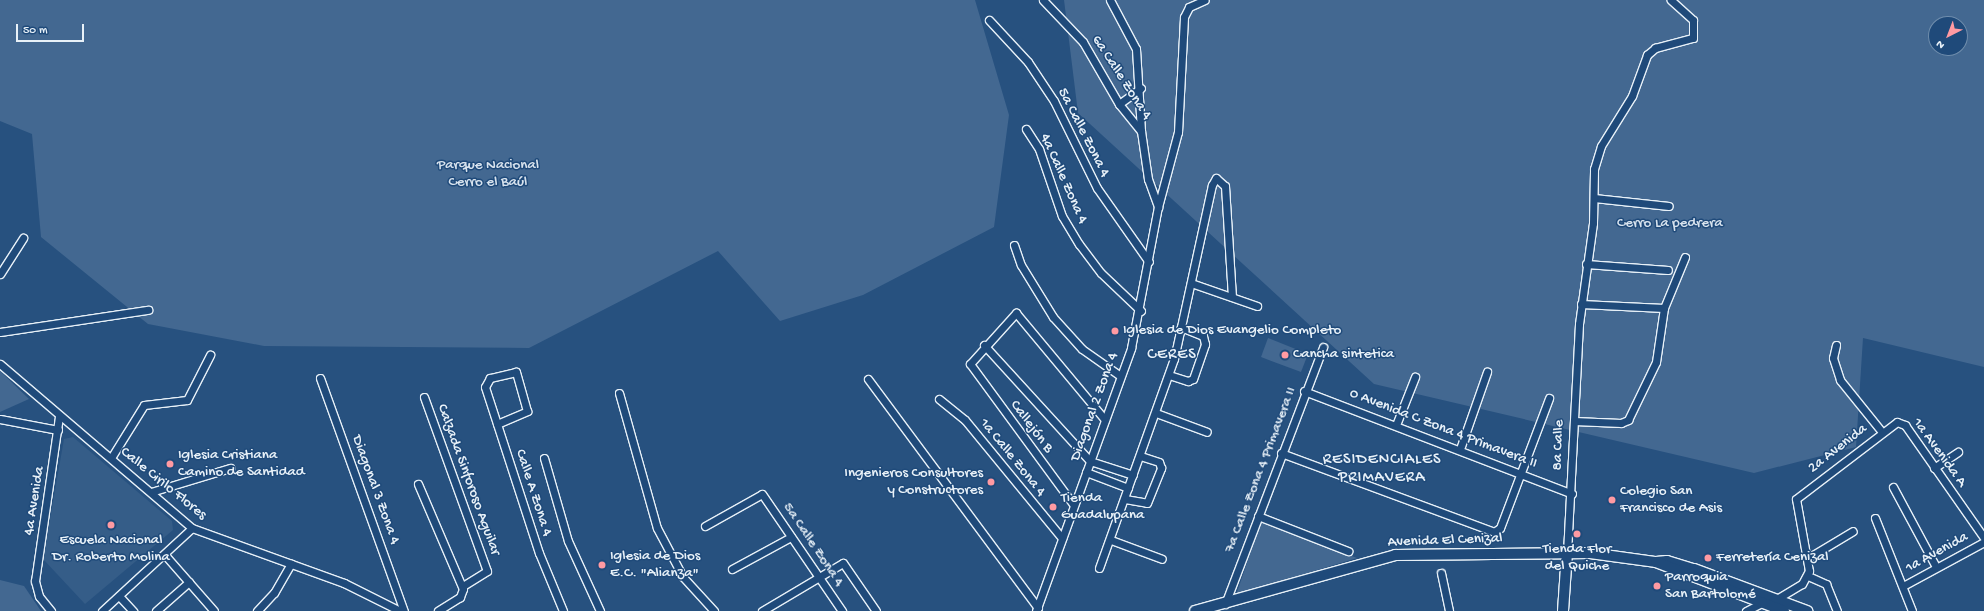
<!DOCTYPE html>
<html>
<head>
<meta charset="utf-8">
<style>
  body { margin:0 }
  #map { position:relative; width:1984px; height:611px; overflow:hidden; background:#27517f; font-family:"Gochi Hand",sans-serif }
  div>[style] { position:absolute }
  .built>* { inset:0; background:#355d88 }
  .green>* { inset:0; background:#436891 }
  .roads { filter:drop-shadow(1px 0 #e8f1f8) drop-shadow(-1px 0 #e8f1f8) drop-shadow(0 1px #e8f1f8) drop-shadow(0 -1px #e8f1f8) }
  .street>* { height:7px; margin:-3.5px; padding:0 3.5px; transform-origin:3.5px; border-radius:3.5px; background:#1f4a7a }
  .secondary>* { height:10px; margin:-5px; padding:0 5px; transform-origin:5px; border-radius:5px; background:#1f4a7a }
  .dots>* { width:11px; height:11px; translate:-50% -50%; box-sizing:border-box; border:2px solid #1f4a7a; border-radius:50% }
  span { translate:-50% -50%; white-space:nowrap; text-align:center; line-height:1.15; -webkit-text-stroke:3px #1f4a7a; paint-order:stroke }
  .street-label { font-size:15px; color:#e8f1f8 }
  .park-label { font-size:15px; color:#d8e3ee }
  .poi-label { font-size:15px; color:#e8f1f8 }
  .left { translate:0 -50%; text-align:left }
  .right { translate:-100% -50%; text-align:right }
  .neighbourhood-label { font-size:16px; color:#e8f1f8; letter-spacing:1px }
  .north { position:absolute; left:1928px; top:16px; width:40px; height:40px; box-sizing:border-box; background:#1f4a7a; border:1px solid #6f8dac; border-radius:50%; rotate:222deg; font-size:11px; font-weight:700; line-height:16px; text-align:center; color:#e8f1f8 }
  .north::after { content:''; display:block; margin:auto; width:14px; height:18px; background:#ff9aa2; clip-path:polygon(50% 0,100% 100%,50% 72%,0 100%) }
  .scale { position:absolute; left:16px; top:24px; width:68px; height:18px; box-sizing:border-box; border:2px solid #e8f1f8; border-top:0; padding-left:5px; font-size:12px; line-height:14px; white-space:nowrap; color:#e8f1f8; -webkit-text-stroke:3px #1f4a7a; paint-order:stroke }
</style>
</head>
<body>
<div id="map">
  <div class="built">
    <div style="clip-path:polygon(73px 437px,172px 521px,173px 530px,85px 604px,43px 559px,64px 439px)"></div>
  </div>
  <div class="green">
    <div style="clip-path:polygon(0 0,975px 0,1009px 115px,994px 227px,863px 295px,780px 321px,718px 251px,529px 348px,264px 346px,148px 324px,41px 237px,32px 134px,0 121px)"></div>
    <div style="clip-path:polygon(evenodd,1064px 0,1984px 0,1984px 367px,1863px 338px,1856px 447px,1754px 473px,1374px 384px,1078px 113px,1064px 0,1936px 24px,1960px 24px,1960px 48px,1936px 48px,1936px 24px)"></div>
    <div style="clip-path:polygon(1268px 338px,1308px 354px,1301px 372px,1261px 357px)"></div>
    <div style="clip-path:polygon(0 371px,29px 399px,0 412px)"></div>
    <div style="clip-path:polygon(1261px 522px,1357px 558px,1236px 595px)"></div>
    <div style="clip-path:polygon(0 580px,24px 586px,41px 611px,0 611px)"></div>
  </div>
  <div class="roads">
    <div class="street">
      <div style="left:1043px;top:0;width:58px;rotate:46.4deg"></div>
      <div style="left:1083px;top:42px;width:72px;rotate:59.9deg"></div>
      <div style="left:1119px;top:104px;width:35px;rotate:51deg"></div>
      <div style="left:1141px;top:131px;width:49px;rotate:81.7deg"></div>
      <div style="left:1148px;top:179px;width:30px;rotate:70deg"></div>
      <div style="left:1110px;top:0;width:55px;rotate:62deg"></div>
      <div style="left:1136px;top:49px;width:82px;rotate:86.5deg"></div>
      <div style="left:989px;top:20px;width:57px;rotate:47.1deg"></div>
      <div style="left:1028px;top:62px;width:47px;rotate:56.3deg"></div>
      <div style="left:1054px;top:101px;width:97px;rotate:63.7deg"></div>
      <div style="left:1097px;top:188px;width:90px;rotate:54.9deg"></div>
      <div style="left:1119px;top:104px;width:27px;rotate:-36deg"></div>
      <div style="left:1026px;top:129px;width:24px;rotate:57deg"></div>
      <div style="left:1039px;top:149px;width:71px;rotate:71.1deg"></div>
      <div style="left:1062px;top:216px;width:33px;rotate:59deg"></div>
      <div style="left:1079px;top:244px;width:36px;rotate:53deg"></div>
      <div style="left:1101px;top:273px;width:55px;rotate:43.5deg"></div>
      <div style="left:1594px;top:198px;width:75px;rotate:6.1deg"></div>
      <div style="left:1014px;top:245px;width:21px;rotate:71deg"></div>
      <div style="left:1021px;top:265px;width:61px;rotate:58.4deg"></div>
      <div style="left:1053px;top:317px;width:43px;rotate:47.8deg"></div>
      <div style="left:1082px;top:349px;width:45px;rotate:35.1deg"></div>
      <div style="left:1586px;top:264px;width:82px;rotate:4.2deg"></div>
      <div style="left:0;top:274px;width:43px;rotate:-57.4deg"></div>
      <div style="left:1191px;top:283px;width:70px;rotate:19.2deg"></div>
      <div style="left:1581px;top:304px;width:83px;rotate:2.8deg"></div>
      <div style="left:0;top:332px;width:150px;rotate:-8.5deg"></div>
      <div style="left:984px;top:345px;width:157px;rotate:47.6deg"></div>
      <div style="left:1090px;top:461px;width:45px;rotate:18deg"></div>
      <div style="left:1836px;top:345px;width:13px;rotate:103deg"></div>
      <div style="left:1833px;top:358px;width:23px;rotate:72deg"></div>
      <div style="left:1840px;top:380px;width:67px;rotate:51.1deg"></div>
      <div style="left:0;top:364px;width:253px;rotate:40.5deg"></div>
      <div style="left:192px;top:528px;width:162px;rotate:19.9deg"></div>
      <div style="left:344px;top:583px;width:63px;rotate:26.6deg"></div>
      <div style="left:1169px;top:375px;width:20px;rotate:18deg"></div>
      <div style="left:1188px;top:381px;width:5px;rotate:-22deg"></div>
      <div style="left:1193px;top:379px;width:37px;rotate:-71deg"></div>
      <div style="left:1205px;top:344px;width:8px;rotate:-104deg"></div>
      <div style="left:1203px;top:336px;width:24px;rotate:-158deg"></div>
      <div style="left:320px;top:378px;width:248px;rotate:70.2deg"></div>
      <div style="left:868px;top:379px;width:285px;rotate:53.4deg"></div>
      <div style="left:1304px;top:391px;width:287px;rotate:21deg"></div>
      <div style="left:619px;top:393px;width:140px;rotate:74.3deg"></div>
      <div style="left:657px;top:528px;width:55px;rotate:62deg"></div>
      <div style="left:683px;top:577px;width:46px;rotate:47.6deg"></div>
      <div style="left:424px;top:397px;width:185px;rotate:70.1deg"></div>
      <div style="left:487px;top:571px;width:28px;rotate:148deg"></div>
      <div style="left:939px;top:399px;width:33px;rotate:39deg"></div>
      <div style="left:965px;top:420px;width:153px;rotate:50.6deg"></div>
      <div style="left:1156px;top:413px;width:54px;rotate:20.4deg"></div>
      <div style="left:0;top:419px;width:59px;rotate:10.7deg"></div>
      <div style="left:1574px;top:421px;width:47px;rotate:2.4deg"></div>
      <div style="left:1621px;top:423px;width:8px;rotate:-23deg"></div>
      <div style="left:1628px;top:420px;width:64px;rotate:-64.2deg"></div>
      <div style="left:1656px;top:362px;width:55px;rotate:-81.6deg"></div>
      <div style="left:1664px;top:308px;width:55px;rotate:-67.6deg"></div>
      <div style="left:497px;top:424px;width:33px;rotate:-23deg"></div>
      <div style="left:527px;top:411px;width:41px;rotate:-105.8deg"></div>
      <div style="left:516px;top:372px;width:27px;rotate:167deg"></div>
      <div style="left:490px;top:378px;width:10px;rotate:119deg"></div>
      <div style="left:485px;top:387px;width:175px;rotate:72deg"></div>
      <div style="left:539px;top:553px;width:63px;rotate:67.5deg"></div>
      <div style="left:1396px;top:425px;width:52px;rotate:-68.4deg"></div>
      <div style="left:1460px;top:449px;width:82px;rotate:-70.7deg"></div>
      <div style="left:1281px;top:453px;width:227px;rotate:20.3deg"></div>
      <div style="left:1494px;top:532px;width:7px;rotate:-34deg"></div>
      <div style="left:1500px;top:528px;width:139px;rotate:-69.3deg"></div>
      <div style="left:111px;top:458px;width:62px;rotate:-58.1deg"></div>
      <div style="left:144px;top:405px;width:43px;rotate:-6.6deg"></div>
      <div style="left:187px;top:400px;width:51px;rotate:-62.9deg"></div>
      <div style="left:544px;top:458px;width:86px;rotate:73.9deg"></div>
      <div style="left:568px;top:541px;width:77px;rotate:65.4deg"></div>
      <div style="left:1934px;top:468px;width:29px;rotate:-34deg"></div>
      <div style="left:1086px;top:472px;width:45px;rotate:20.9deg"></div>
      <div style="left:418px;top:484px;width:114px;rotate:66.8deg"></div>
      <div style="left:463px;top:589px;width:9px;rotate:111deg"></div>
      <div style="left:460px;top:597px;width:26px;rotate:148deg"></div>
      <div style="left:1893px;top:487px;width:91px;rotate:61.7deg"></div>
      <div style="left:151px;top:492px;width:83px;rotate:-16.9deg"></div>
      <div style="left:1125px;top:499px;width:22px;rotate:10deg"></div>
      <div style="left:1147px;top:503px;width:38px;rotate:-68deg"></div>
      <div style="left:1161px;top:468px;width:6px;rotate:-108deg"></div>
      <div style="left:1159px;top:462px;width:20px;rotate:-162deg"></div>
      <div style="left:1073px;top:504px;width:174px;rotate:-126.3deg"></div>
      <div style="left:970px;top:364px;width:69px;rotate:-48deg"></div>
      <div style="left:1016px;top:313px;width:139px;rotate:50.2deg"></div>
      <div style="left:1258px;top:516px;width:97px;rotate:21.3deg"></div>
      <div style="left:1875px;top:518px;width:100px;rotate:68.3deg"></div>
      <div style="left:705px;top:526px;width:65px;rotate:-29.3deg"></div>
      <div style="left:762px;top:494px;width:142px;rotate:55.6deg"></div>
      <div style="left:1111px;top:540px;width:54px;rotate:20.4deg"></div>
      <div style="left:1567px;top:553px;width:229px;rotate:-87deg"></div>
      <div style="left:1579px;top:324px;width:102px;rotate:-82.1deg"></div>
      <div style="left:1593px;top:223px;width:54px;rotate:-88.9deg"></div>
      <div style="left:1594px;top:169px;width:24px;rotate:-73deg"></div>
      <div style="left:1601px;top:146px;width:59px;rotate:-58.2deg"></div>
      <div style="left:1632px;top:96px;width:44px;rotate:-69.9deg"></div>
      <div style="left:1647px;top:55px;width:11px;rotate:-41deg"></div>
      <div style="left:1655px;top:48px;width:39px;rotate:-15deg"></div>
      <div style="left:1693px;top:38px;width:18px;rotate:-90deg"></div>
      <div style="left:1693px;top:20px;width:30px;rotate:-138deg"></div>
      <div style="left:165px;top:555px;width:74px;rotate:48.8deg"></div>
      <div style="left:1808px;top:558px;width:52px;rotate:-31deg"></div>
      <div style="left:1099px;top:568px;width:222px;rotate:-70.3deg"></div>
      <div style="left:1174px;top:359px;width:178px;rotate:-77.7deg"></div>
      <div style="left:1212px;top:185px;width:8px;rotate:-60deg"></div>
      <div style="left:1216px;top:178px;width:12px;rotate:42deg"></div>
      <div style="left:1225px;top:186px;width:111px;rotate:86.4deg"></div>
      <div style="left:732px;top:569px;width:67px;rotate:-28.5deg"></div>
      <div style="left:1441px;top:573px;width:39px;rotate:78deg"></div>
      <div style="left:1808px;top:576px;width:20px;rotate:24deg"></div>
      <div style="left:1826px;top:584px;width:29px;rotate:68deg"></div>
      <div style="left:1903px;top:586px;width:92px;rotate:-28.5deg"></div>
      <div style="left:119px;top:596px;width:21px;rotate:47deg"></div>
      <div style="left:1775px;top:600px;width:31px;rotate:-31deg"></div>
      <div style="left:1802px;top:584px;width:15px;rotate:-62deg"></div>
      <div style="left:1809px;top:571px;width:73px;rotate:-100.2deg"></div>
      <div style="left:1796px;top:499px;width:127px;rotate:-37.3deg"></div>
      <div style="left:1897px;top:422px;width:9px;rotate:21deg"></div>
      <div style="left:1905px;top:425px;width:138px;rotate:55deg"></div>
      <div style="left:1225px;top:604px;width:275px;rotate:-69.1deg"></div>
      <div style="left:51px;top:611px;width:19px;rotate:-129deg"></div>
      <div style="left:39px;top:596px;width:16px;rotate:-105deg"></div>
      <div style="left:35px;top:581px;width:167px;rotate:-81.7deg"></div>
      <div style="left:102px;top:611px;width:122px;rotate:-42.7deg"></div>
      <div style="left:156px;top:611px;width:44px;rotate:-41.3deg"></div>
      <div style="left:257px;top:611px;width:25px;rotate:-47deg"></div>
      <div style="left:274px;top:593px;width:34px;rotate:-60deg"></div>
      <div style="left:762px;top:611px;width:94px;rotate:-30.7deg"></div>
      <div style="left:843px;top:563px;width:58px;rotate:55.5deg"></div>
      <div style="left:1036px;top:611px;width:280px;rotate:-70.1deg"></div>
      <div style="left:1131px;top:348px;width:144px;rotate:-79.2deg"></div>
      <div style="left:1158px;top:207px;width:78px;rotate:-75.1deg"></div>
      <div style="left:1178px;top:132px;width:115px;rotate:-87deg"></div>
      <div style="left:1184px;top:17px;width:11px;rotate:-63deg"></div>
      <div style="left:1189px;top:7px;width:17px;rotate:-24deg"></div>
      <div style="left:1746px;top:611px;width:20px;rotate:-27deg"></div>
    </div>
    <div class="secondary">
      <div style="left:1656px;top:562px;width:11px;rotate:-5deg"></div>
      <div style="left:1667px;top:561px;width:28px;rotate:17deg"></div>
      <div style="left:1694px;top:569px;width:121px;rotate:20.4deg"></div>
      <div style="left:1195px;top:611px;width:208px;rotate:-15.6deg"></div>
      <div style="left:1395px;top:555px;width:195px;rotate:-0.6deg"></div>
      <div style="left:1590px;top:553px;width:67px;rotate:7.8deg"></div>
      <div style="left:1656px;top:562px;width:137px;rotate:20.9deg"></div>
      <div style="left:1563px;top:611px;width:58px;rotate:-86.1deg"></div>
    </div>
  </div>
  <div class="dots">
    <div style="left:1115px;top:331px;background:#ff9aa2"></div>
    <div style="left:1285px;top:355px;background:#ff9aa2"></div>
    <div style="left:170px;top:464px;background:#ff9aa2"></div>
    <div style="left:991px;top:482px;background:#ff9aa2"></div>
    <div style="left:1612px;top:500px;background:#ff9aa2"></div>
    <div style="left:1053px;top:507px;background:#ff9aa2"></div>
    <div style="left:111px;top:525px;background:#ff9aa2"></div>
    <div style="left:1577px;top:534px;background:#ff9aa2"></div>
    <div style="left:1708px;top:558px;background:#ff9aa2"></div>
    <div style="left:602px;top:565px;background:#ff9aa2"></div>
    <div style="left:1657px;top:586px;background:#ff9aa2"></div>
  </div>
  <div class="street-label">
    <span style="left:1121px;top:78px;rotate:57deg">6a Calle Zona 4</span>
    <span style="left:1083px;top:133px;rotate:63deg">5a Calle Zona 4</span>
    <span style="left:1063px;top:179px;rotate:66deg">4a Calle Zona 4</span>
    <span style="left:1095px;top:407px;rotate:-70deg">Diagonal 2 Zona 4</span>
    <span style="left:1031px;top:427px;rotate:53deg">Callejón B</span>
    <span style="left:1443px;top:429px;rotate:21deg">0 Avenida C Zona 4 Primavera II</span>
    <span style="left:1559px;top:445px;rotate:-88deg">8a Calle</span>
    <span style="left:1838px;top:449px;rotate:-38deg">2a Avenida</span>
    <span style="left:1939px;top:453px;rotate:54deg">1a Avenida A</span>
    <span style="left:1012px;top:458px;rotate:51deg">1a Calle Zona 4</span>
    <span style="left:1261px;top:470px;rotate:-69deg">7a Calle Zona 4 Primavera II</span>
    <span style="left:468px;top:480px;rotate:70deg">Calzada Sinforoso Aguilar</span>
    <span style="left:163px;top:484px;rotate:39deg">Calle Cirilo Flores</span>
    <span style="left:375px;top:490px;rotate:70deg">Diagonal 3 Zona 4</span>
    <span style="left:533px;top:493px;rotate:72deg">Calle A Zona 4</span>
    <span style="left:35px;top:501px;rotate:-81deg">4a Avenida</span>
    <span style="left:1445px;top:541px;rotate:-2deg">Avenida El Cenizal</span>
    <span style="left:813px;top:545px;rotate:56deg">5a Calle Zona 4</span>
    <span style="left:1937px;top:553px;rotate:-29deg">1a Avenida</span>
  </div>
  <div class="park-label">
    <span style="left:488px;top:174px">Parque Nacional<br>Cerro el Baúl</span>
    <span style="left:1670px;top:224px">Cerro La pedrera</span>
  </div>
  <div class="poi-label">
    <span class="left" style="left:1123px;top:331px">Iglesia de Dios Evangelio Completo</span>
    <span class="left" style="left:1293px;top:355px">Cancha sintetica</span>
    <span class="left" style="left:178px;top:464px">Iglesia Cristiana<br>Camino de Santidad</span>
    <span class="right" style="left:983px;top:482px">Ingenieros Consultores<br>y Constructores</span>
    <span class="left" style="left:1620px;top:500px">Colegio San<br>Francisco de Asis</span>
    <span class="left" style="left:1061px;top:507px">Tienda<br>Guadalupana</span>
    <span style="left:111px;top:549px">Escuela Nacional<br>Dr. Roberto Molina</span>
    <span style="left:1577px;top:558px">Tienda Flor<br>del Quiche</span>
    <span class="left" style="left:610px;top:565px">Iglesia de Dios<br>E.C. "Alianza"</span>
    <span class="left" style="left:1716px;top:558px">Ferretería Cenizal</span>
    <span class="left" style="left:1665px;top:586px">Parroquia<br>San Bartolomé</span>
  </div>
  <div class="neighbourhood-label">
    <span style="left:1172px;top:356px">CERES</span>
    <span style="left:1382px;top:470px">RESIDENCIALES<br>PRIMAVERA</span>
  </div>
  <div class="north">N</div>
  <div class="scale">50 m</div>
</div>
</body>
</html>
